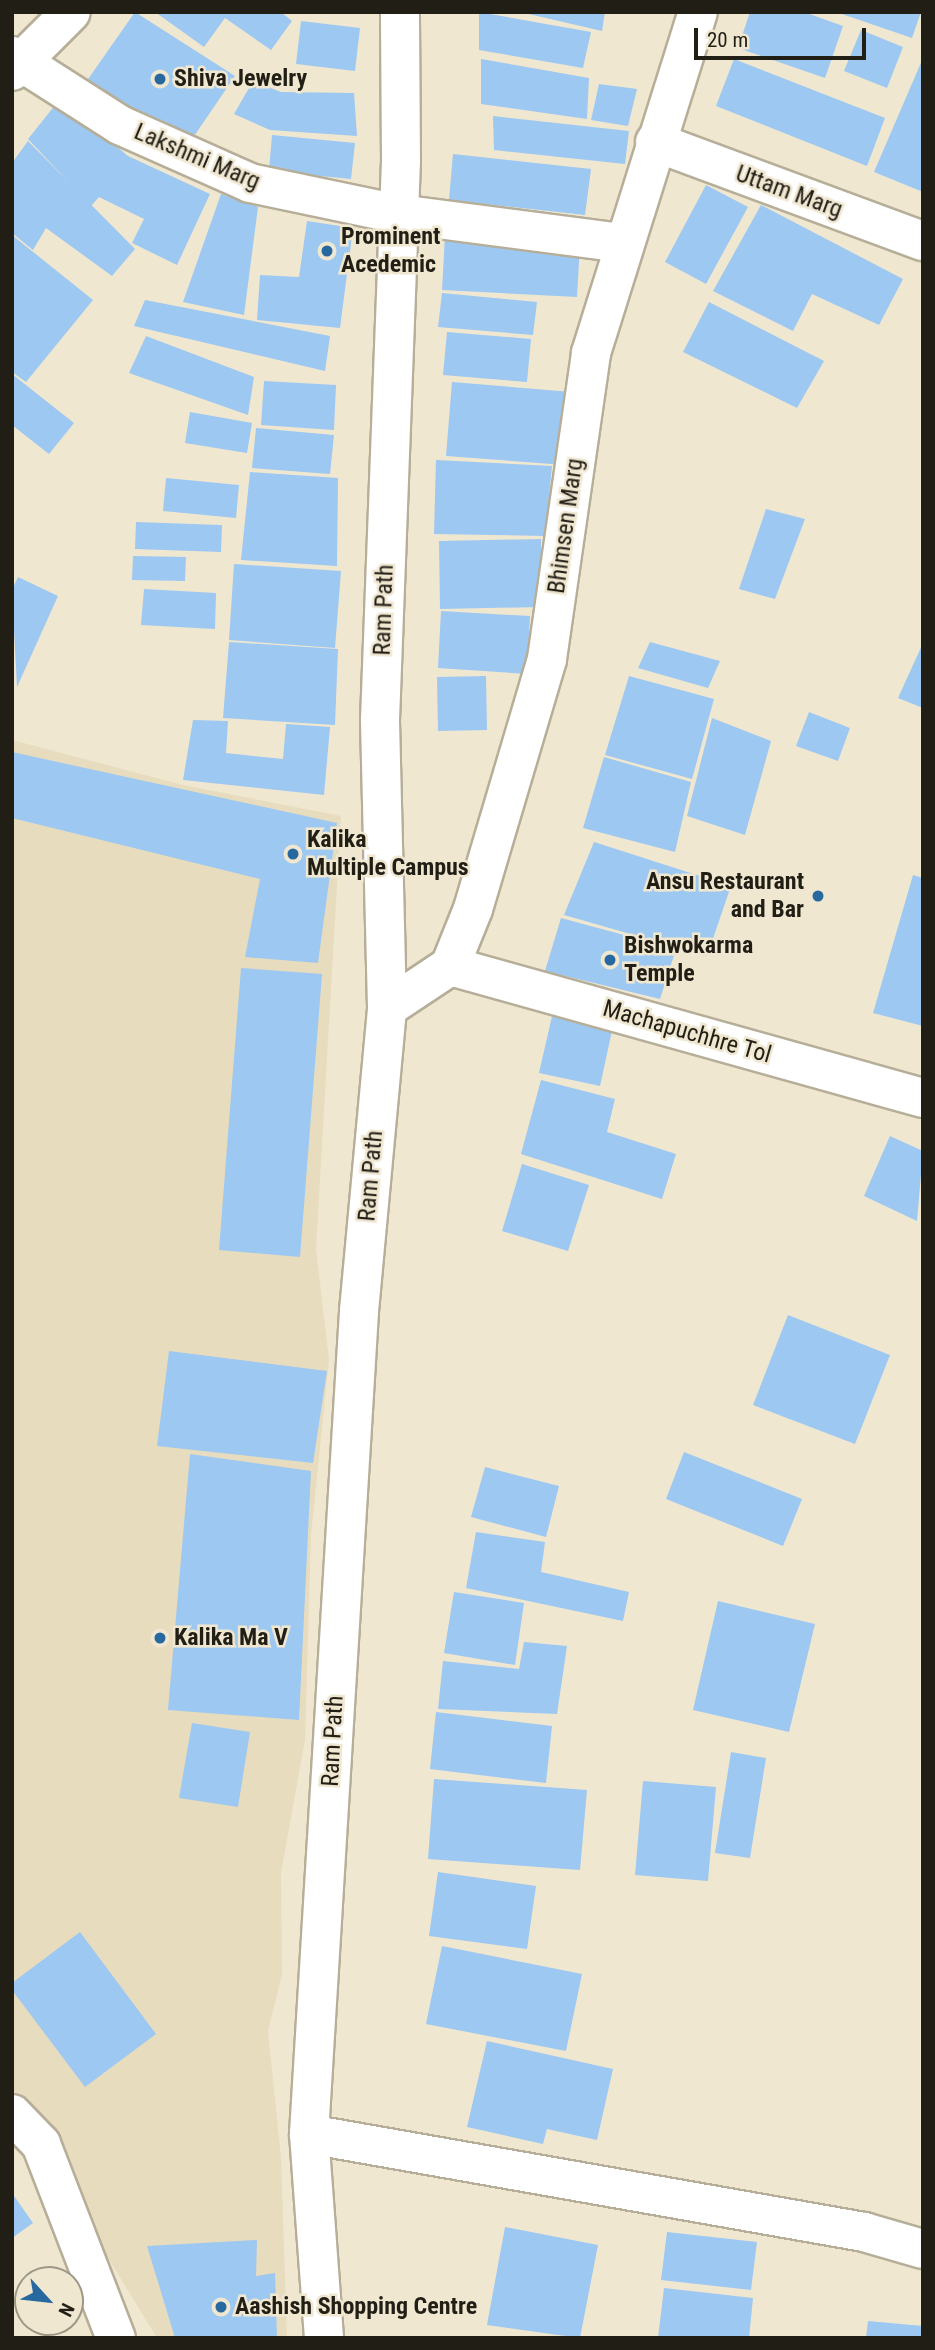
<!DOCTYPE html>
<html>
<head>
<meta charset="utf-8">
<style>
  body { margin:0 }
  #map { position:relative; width:935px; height:2350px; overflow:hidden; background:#f0e7d1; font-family:"Roboto Condensed",sans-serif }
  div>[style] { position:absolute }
  .built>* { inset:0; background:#e8dcbf }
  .building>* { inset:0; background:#9dc8f1 }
  .roads { filter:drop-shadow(2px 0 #b6ae98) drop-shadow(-2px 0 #b6ae98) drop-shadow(0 2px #b6ae98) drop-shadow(0 -2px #b6ae98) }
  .minor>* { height:38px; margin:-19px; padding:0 19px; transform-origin:19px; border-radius:19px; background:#fff }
  .major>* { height:38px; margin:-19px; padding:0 19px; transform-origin:19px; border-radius:19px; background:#fff }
  .dots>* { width:19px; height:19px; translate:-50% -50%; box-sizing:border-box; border:4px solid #f0e7d1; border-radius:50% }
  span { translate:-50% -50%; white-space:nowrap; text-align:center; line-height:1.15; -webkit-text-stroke:5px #f0e7d1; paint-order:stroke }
  .poi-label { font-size:24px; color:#211e16; font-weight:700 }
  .left { translate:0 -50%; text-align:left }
  .right { translate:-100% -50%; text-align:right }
  .street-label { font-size:24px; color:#211e16 }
  .frame { position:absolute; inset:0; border:14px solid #211e16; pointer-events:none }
  .north { position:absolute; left:14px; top:2266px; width:70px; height:70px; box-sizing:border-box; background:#f0e7d1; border:2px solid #9d9786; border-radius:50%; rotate:117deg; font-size:19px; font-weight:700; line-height:28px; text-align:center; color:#211e16 }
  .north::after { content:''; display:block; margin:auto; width:24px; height:32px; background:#27699f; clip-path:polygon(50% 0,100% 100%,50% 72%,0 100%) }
  .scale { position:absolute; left:694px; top:28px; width:172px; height:32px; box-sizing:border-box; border:4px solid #211e16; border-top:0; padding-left:9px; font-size:21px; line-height:24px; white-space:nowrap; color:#211e16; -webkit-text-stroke:5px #f0e7d1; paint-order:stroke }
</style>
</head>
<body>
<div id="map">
  <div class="built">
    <div style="clip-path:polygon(12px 740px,183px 785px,341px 816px,316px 1249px,329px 1360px,311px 1535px,305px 1740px,281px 1873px,282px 1975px,268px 2031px,281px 2157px,287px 2338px,157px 2338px,12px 2101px)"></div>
  </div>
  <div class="building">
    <div style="clip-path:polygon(135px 12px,235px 76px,188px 145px,86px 82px)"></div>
    <div style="clip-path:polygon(155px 12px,281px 12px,292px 21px,271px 50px,225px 18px,204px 47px)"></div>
    <div style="clip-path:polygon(479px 12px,591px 32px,583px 68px,479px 50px)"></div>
    <div style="clip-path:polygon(520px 12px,605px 12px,602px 31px)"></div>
    <div style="clip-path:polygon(750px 12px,804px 12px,843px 26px,825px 78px,738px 48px)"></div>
    <div style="clip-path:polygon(836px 12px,921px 12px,912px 38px)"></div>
    <div style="clip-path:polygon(301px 21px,360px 28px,355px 71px,296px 64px)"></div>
    <div style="clip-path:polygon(861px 30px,903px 47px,887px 88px,844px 71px)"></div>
    <div style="clip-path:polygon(923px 58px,923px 192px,874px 172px)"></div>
    <div style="clip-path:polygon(481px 59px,589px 78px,587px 119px,481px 104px)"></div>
    <div style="clip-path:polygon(734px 59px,885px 118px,867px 166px,716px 106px)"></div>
    <div style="clip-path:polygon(253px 81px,281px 92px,354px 93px,357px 136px,270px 130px,234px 114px)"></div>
    <div style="clip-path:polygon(599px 84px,637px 89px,628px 126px,591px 120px)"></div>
    <div style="clip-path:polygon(60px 99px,128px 156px,210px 194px,177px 265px,132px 243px,144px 219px,99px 197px,91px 206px,28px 139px)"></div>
    <div style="clip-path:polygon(493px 116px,629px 131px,625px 164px,494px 150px)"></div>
    <div style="clip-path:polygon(272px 135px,355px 143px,351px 179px,269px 171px)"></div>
    <div style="clip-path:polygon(28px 141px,135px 249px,112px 276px,46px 228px,33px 250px,12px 233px,12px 163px)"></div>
    <div style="clip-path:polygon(453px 154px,591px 169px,585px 215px,449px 200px)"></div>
    <div style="clip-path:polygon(706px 185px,748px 207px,706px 284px,665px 262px)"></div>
    <div style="clip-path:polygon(221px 194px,258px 207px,244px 315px,183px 302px)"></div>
    <div style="clip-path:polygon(761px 205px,903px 279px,879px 325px,812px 294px,793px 331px,713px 291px)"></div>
    <div style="clip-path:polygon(307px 221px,353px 228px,340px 328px,257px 320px,260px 275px,299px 277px)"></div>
    <div style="clip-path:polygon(12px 235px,93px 300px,26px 382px,12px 372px)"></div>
    <div style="clip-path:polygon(445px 236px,580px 244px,577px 297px,442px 290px)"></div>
    <div style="clip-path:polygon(442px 293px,537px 302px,533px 335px,438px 327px)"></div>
    <div style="clip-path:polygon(145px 300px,330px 336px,325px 371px,134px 326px)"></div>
    <div style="clip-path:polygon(709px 302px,824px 361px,797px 408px,683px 352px)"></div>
    <div style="clip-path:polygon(447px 332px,531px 339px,527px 382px,443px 375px)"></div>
    <div style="clip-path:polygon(146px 336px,254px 377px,248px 415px,129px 373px)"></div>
    <div style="clip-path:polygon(12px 374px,74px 423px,49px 454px,12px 425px)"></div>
    <div style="clip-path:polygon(264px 381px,336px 385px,334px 430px,261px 425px)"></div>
    <div style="clip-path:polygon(452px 382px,571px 392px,565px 465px,446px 456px)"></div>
    <div style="clip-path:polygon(190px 412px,252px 423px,247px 453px,185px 443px)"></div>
    <div style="clip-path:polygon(256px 428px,334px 435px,330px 474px,252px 468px)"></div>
    <div style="clip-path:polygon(436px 460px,552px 466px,545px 536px,434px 534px)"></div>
    <div style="clip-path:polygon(250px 472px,338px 478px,337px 566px,241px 560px)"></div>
    <div style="clip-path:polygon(166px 478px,239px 485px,236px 518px,163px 511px)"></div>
    <div style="clip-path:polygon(766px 509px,805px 519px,775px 599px,739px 589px)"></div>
    <div style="clip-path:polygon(136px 522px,222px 525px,221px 552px,135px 549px)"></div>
    <div style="clip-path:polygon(541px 539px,541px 607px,440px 609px,439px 541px)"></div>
    <div style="clip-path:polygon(133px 556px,186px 557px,185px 581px,132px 580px)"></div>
    <div style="clip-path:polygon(234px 564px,341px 571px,335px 648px,229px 640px)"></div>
    <div style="clip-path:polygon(18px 577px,58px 596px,17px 687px,12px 590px)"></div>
    <div style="clip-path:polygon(144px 589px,216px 593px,215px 629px,141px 625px)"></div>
    <div style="clip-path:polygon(441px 611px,530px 616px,527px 674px,438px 668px)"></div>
    <div style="clip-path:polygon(229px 642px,338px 649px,335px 725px,223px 718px)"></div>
    <div style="clip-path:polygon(650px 642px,720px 661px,708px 688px,638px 668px)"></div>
    <div style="clip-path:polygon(923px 643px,923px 708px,898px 698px)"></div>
    <div style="clip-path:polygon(486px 676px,487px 730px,438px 731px,437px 677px)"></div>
    <div style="clip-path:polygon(629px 676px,714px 699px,692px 779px,605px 755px)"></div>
    <div style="clip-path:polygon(809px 712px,850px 728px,838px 761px,796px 746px)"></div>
    <div style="clip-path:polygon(712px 718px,771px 741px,745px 835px,687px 816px)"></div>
    <div style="clip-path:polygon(193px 720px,228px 721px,226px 753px,283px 759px,286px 724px,330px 727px,324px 795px,183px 780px)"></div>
    <div style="clip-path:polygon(12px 752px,337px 823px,318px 963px,245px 957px,260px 879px,12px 818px)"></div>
    <div style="clip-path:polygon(604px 757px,691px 782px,675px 852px,583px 828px)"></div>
    <div style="clip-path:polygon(594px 842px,731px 886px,707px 956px,564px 915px)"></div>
    <div style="clip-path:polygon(913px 875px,923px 878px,923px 1026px,873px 1013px)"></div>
    <div style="clip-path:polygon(561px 918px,676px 949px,660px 999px,545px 971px)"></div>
    <div style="clip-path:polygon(241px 968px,322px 974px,300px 1257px,219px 1250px)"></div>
    <div style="clip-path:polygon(555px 1003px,615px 1017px,600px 1086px,539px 1073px)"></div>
    <div style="clip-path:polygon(541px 1080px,615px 1099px,607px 1132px,676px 1154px,662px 1199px,521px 1154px)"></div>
    <div style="clip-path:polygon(890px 1136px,923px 1151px,917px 1221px,864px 1196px)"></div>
    <div style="clip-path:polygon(522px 1164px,589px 1185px,568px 1251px,502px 1231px)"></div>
    <div style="clip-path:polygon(788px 1315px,890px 1355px,855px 1444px,753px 1405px)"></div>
    <div style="clip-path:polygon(169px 1351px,327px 1371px,313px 1463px,157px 1446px)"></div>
    <div style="clip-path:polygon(684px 1452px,802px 1499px,783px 1546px,666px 1499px)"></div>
    <div style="clip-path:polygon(190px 1454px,311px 1471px,299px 1720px,168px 1710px)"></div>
    <div style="clip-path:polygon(485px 1467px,559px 1486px,546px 1537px,471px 1517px)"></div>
    <div style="clip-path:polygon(476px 1532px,545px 1542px,541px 1572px,629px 1592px,623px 1621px,466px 1588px)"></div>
    <div style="clip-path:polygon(454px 1592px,524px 1603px,515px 1665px,444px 1653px)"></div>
    <div style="clip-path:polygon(718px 1601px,815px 1624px,789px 1732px,693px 1710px)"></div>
    <div style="clip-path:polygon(524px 1642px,567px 1646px,557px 1714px,438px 1709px,443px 1661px,519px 1669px)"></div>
    <div style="clip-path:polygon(436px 1712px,552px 1726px,546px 1783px,430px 1769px)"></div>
    <div style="clip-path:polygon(192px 1723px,250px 1732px,238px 1807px,179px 1798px)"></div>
    <div style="clip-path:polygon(731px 1752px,766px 1758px,750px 1858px,715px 1853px)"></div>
    <div style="clip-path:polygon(434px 1779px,587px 1790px,580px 1870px,428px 1859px)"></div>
    <div style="clip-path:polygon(643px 1781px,716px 1787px,708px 1881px,635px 1875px)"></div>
    <div style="clip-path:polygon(438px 1872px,536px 1886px,527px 1949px,429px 1936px)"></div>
    <div style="clip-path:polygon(80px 1932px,156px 2034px,85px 2087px,12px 1990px,12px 1983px)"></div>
    <div style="clip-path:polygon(442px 1946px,582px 1974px,566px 2051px,426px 2024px)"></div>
    <div style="clip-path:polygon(487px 2041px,613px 2069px,597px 2140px,547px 2129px,543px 2144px,467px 2127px)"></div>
    <div style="clip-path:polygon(12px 2193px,33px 2223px,12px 2238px)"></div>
    <div style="clip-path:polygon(505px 2227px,598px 2245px,580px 2338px,487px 2325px)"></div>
    <div style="clip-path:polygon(667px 2232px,757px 2242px,751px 2290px,661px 2280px)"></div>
    <div style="clip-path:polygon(257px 2240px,256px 2276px,275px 2273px,277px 2338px,175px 2338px,147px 2246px)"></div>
    <div style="clip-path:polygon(664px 2288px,753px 2298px,749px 2338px,658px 2338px)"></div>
    <div style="clip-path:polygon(868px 2321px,923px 2326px,923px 2338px,866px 2338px)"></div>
  </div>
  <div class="roads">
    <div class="minor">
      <div style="left:12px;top:56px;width:128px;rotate:32.6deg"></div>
      <div style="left:120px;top:125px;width:142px;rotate:24deg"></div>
      <div style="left:250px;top:183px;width:152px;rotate:11.8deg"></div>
      <div style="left:399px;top:214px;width:225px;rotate:7.4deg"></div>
      <div style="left:655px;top:142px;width:286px;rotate:20.3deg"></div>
      <div style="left:450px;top:966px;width:491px;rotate:15.6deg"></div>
      <div style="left:387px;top:1008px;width:76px;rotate:-33.7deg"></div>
      <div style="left:450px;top:966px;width:61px;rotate:-68deg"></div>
      <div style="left:473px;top:909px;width:261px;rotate:-73.5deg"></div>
      <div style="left:547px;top:659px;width:309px;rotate:-81.8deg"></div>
      <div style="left:591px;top:353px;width:357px;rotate:-72.6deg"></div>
      <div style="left:12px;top:2114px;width:42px;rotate:46deg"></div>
      <div style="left:41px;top:2144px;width:208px;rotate:68.9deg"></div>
      <div style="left:309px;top:2134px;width:564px;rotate:10.01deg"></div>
      <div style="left:864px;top:2232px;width:61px;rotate:16.1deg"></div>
      <div style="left:324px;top:2338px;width:205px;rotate:-94.2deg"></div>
      <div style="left:309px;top:2134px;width:825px;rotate:-86.52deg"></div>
      <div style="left:359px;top:1311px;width:304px;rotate:-84.7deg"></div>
      <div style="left:387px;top:1008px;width:288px;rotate:-91.4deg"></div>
      <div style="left:380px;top:720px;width:559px;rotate:-87.85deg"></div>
      <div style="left:401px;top:161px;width:149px;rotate:-90.4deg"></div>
    </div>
    <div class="major">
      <div style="left:12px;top:71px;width:83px;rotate:-45deg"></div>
    </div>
  </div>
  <div class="dots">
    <div style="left:160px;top:79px;background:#27699f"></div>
    <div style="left:327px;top:251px;background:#27699f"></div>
    <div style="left:293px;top:854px;background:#27699f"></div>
    <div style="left:818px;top:896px;background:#27699f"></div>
    <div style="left:610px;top:960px;background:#27699f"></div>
    <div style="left:160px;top:1638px;background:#27699f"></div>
    <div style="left:221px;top:2307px;background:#27699f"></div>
  </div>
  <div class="poi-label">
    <span class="left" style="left:174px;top:79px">Shiva Jewelry</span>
    <span class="left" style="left:341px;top:251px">Prominent<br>Acedemic</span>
    <span class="left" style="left:307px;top:854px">Kalika<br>Multiple Campus</span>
    <span class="right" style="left:804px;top:896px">Ansu Restaurant<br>and Bar</span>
    <span class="left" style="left:624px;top:960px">Bishwokarma<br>Temple</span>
    <span class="left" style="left:174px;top:1638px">Kalika Ma V</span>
    <span class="left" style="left:235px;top:2307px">Aashish Shopping Centre</span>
  </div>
  <div class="street-label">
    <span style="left:197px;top:157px;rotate:23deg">Lakshmi Marg</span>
    <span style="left:789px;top:192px;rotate:20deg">Uttam Marg</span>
    <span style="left:566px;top:526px;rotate:-82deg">Bhimsen Marg</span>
    <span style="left:384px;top:610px;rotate:-88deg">Ram Path</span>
    <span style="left:687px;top:1032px;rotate:16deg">Machapuchhre Tol</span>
    <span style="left:371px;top:1176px;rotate:-85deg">Ram Path</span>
    <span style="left:333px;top:1741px;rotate:-87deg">Ram Path</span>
  </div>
  <div class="frame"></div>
  <div class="north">N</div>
  <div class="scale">20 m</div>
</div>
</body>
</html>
